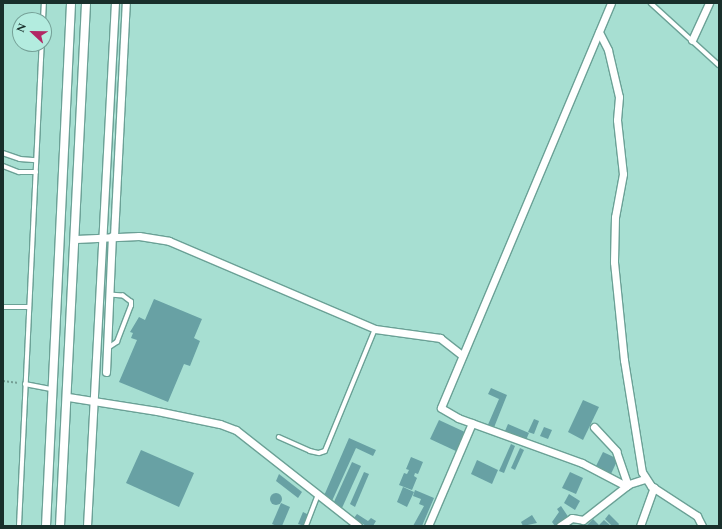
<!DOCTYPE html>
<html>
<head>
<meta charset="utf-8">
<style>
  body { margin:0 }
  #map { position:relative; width:722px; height:529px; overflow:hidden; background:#a7dfd2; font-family:Spectral,serif }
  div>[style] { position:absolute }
  .building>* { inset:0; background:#68a1a4 }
  .round { border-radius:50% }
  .path>* { height:1.5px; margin-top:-0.75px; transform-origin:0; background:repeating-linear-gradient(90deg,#749f95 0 2px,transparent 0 4px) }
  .roads { filter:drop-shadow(1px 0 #6ba196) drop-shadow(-1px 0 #6ba196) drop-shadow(0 1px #6ba196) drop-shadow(0 -1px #6ba196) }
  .service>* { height:3.5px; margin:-1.75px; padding:0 1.75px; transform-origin:1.75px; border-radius:1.75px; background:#fff }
  .minor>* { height:7px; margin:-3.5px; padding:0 3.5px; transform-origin:3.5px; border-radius:3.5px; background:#fff }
  .tertiary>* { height:8px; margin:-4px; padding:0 4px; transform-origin:4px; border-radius:4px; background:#fff }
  span { translate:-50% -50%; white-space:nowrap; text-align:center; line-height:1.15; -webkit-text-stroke:3px #b3ecdf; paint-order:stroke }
  .frame { position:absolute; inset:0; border:4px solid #192f2b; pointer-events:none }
  .north { position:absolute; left:12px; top:12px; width:40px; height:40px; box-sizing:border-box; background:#b3ecdf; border:1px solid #75a097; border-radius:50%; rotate:292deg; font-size:11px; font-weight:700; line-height:16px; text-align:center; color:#192f2b }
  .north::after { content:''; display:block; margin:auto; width:14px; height:18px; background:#b22764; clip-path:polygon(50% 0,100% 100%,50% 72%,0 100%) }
</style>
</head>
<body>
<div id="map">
  <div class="building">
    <div style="clip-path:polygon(154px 299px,202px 319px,194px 338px,200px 341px,190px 366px,184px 364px,168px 402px,119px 382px,137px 340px,131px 338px,133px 333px,130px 332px,139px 317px,145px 320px)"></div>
    <div style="clip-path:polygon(491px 388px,507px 395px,493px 430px,487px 427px,499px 399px,488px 394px)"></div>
    <div style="clip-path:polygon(583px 400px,599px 407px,583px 440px,568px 432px)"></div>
    <div style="clip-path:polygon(534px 419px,539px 421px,534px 434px,528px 432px)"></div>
    <div style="clip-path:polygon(439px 420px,467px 433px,458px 452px,430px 439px)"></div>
    <div style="clip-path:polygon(508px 424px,529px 433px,526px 440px,505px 431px)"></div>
    <div style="clip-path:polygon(544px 427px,552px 430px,548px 439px,540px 436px)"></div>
    <div style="clip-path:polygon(349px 438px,376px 450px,373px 456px,356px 448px,332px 501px,323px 498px)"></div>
    <div style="clip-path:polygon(511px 444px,515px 446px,504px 473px,499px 471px)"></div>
    <div style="clip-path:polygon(520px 448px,524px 450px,515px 470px,511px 468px)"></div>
    <div style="clip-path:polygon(141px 450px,194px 473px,179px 507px,126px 483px)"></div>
    <div style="clip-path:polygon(603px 452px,618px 459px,610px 476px,595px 468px)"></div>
    <div style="clip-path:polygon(411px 457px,423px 462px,418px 474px,415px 473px,414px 476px,417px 478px,412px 490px,399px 485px,404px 473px,407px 474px,409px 470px,406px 469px)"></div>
    <div style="clip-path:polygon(477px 460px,498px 470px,492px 484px,471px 474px)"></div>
    <div style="clip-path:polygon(352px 462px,361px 466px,342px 508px,333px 504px)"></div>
    <div style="clip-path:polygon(364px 472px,369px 474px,355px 507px,350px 504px)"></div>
    <div style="clip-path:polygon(570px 472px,583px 478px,576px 494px,562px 488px)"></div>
    <div style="clip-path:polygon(279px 474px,302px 492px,298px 498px,276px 481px)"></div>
    <div style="clip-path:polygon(403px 487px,414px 492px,407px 507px,397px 502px)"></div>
    <div style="clip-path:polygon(415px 490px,434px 498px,422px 526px,413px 526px,424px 506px,419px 504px,421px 499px,413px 496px)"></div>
    <div class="round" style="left:270px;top:493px;width:12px;height:12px"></div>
    <div style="clip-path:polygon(569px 494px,580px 501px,575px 510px,564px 503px)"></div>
    <div style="clip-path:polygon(281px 503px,290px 507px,282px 526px,277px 526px,272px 524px)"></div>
    <div style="clip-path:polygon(561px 506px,569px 518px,555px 526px,552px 522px,559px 512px,557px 509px)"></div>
    <div style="clip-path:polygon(303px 512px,309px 515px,305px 526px,298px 524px)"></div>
    <div style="clip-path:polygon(357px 514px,368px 521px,371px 518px,376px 521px,373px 526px,366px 526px,354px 518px)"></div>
    <div style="clip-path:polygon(609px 514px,619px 524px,618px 526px,612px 526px,605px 519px)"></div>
    <div style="clip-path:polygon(532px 515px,537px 523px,523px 526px,521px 522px)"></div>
    <div style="clip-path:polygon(593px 519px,599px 525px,604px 520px,611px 526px,586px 526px)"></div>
  </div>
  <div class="path">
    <div style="left:3px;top:381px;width:16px;rotate:7deg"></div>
  </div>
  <div class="roads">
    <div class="service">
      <div style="left:651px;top:3px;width:92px;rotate:42.4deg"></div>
      <div style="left:43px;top:20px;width:17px;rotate:-87deg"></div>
      <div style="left:3px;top:153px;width:18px;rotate:19deg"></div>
      <div style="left:20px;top:159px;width:16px;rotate:4deg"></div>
      <div style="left:3px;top:166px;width:17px;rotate:21deg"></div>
      <div style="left:19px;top:172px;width:17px"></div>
      <div style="left:3px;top:307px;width:25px"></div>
      <div style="left:108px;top:348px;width:11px;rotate:-34deg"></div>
      <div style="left:117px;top:342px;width:39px;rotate:-69deg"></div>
      <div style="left:131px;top:306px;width:4px;rotate:-90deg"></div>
      <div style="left:131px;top:302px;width:10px;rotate:-143deg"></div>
      <div style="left:123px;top:296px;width:13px;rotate:-176deg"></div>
      <div style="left:25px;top:384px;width:26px;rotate:11deg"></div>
      <div style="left:279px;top:437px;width:34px;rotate:24deg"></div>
      <div style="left:310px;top:451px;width:9px;rotate:13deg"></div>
      <div style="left:319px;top:453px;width:6px;rotate:-18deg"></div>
      <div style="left:325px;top:451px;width:132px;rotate:-67.7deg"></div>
      <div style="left:19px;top:526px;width:483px;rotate:-87.3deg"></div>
      <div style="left:306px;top:526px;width:33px;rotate:-69deg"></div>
    </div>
    <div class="minor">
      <div style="left:611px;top:3px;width:439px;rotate:112.8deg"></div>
      <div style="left:441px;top:408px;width:20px;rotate:30deg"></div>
      <div style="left:458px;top:418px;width:132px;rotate:19.9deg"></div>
      <div style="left:582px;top:463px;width:50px;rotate:27.6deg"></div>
      <div style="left:599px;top:32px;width:20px;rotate:63deg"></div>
      <div style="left:608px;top:50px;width:48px;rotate:76.8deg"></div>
      <div style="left:619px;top:97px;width:23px;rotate:95deg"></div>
      <div style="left:617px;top:120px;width:54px;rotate:83.7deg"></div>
      <div style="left:623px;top:174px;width:44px;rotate:100.5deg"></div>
      <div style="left:615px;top:217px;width:45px;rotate:91.3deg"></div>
      <div style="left:614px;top:262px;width:99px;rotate:84.2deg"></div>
      <div style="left:624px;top:360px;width:113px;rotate:80.9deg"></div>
      <div style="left:642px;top:472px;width:17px;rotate:57deg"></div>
      <div style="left:651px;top:486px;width:55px;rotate:33.1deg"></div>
      <div style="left:697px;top:516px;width:11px;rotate:63deg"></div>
      <div style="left:692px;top:40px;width:41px;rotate:-65.3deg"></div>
      <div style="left:114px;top:236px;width:233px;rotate:-87.1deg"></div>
      <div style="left:76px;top:239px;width:63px;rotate:-2.7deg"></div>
      <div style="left:139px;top:236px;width:30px;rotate:9deg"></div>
      <div style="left:169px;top:241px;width:224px;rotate:23.1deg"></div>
      <div style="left:375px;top:329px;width:66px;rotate:7.9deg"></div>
      <div style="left:440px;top:338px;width:28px;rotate:38deg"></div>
      <div style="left:106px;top:372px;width:136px;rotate:-87.5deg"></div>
      <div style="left:68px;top:397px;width:90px;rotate:8.9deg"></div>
      <div style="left:157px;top:411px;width:64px;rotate:11.7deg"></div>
      <div style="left:220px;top:424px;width:17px;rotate:21deg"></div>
      <div style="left:236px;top:430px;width:155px;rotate:38.2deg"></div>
      <div style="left:594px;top:427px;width:33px;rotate:47deg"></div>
      <div style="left:616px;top:451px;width:36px;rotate:71deg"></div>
      <div style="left:87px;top:526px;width:524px;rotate:-86.94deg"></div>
      <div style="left:428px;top:526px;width:112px;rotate:-66.9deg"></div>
      <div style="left:560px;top:526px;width:14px;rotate:-34deg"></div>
      <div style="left:572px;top:518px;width:11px;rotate:10deg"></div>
      <div style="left:583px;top:520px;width:58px;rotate:-38deg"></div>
      <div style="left:629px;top:484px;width:16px;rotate:-18deg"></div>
      <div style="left:640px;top:526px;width:41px;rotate:-70.3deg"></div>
    </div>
    <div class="tertiary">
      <div style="left:46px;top:526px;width:524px;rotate:-87.26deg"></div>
      <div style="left:60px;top:526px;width:524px;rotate:-87.15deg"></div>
    </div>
  </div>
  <div class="frame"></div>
  <div class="north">N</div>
</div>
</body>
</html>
